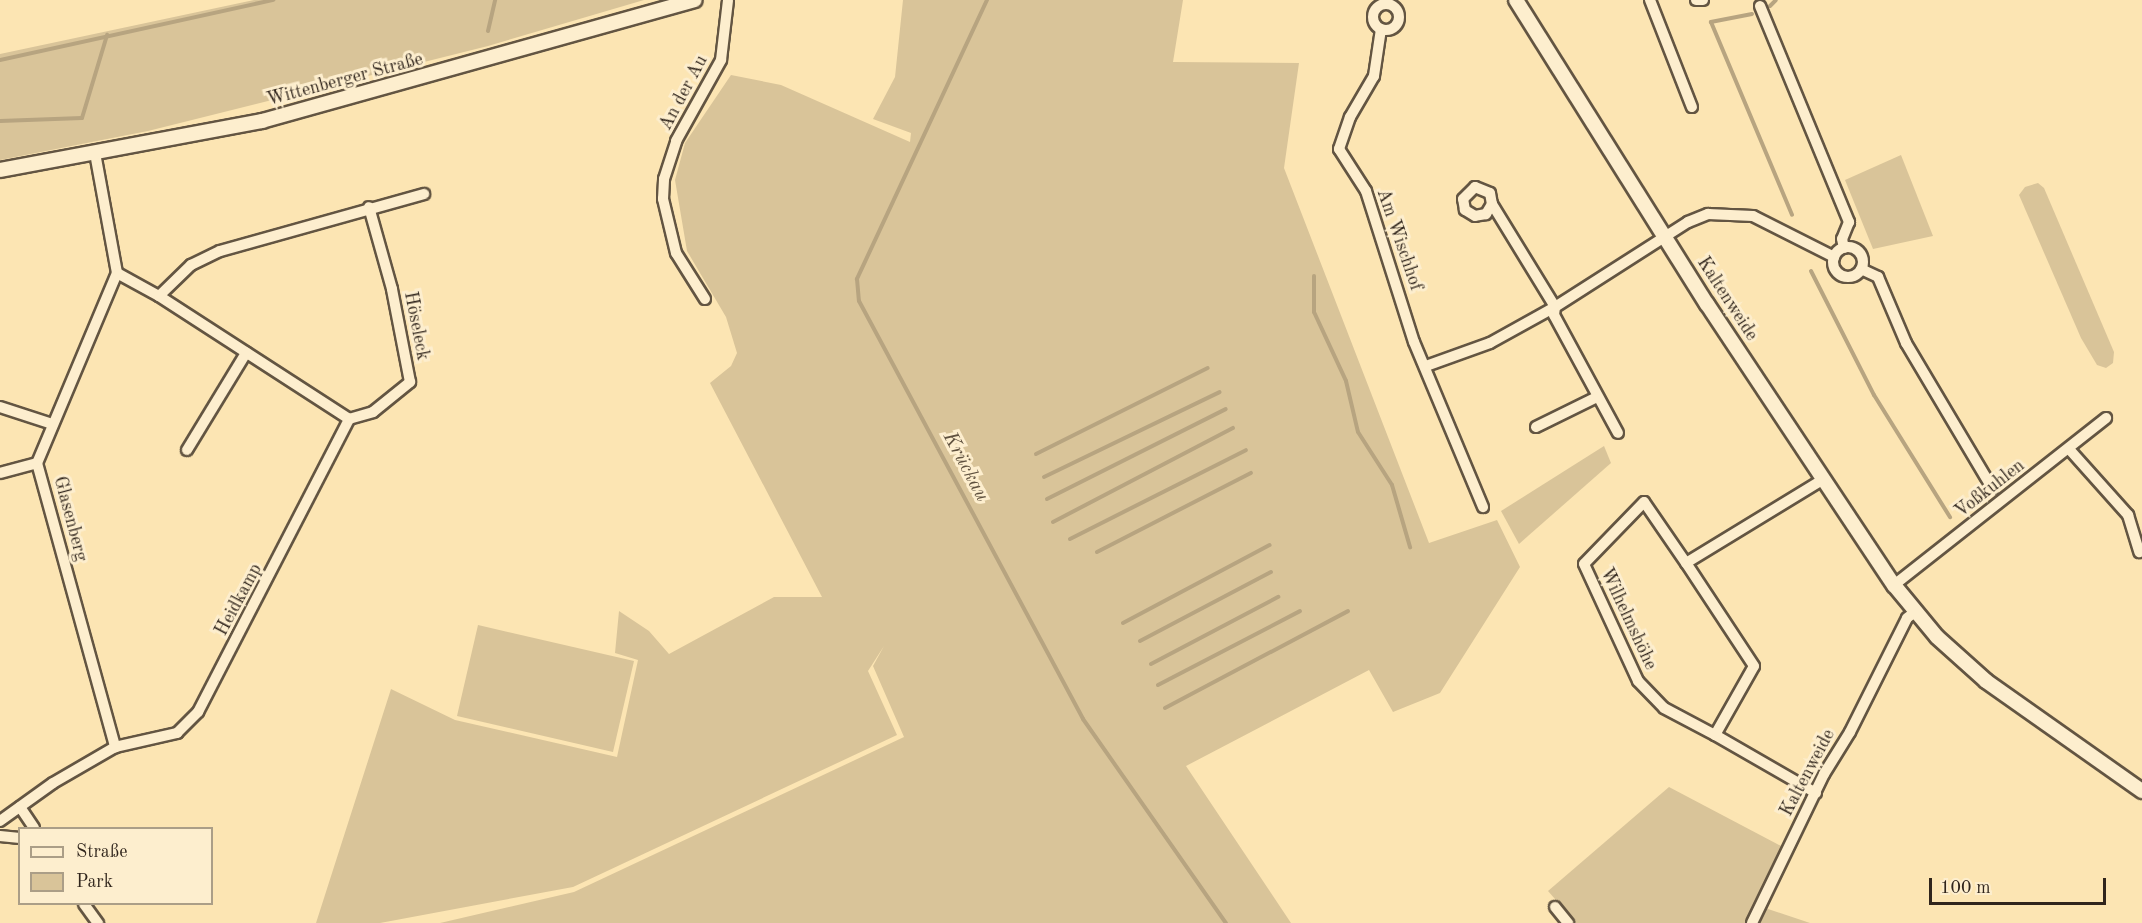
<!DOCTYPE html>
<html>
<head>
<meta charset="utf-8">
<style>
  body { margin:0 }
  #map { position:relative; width:2142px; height:923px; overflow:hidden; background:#fce5b3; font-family:"Old Standard TT",serif }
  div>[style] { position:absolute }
  .green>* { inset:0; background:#d9c499 }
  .stream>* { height:4px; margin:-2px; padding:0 2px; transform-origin:2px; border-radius:2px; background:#b7a480 }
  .roads { filter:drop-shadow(2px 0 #635542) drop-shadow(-2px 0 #635542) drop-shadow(0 2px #635542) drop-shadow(0 -2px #635542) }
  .minor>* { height:10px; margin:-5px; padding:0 5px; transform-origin:5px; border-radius:5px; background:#fdeece }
  .minor>.ring { margin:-5px; padding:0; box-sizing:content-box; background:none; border:10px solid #fdeece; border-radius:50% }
  .secondary>* { height:14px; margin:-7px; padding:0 7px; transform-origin:7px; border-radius:7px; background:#fdeece }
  span { translate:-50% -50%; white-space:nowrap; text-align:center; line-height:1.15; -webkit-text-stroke:6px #fdeece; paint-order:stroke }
  .street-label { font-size:18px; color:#30251c }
  .water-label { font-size:20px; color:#5f513f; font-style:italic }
  .legend { position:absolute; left:18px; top:827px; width:195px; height:78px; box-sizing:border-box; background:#fdeece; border:2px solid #ab9e87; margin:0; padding:8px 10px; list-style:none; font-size:18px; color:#30251c }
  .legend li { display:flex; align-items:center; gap:12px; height:30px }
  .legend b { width:30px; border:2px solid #ab9e87 }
  .scale { position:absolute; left:1929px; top:878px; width:177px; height:27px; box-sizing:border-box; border:3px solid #30251c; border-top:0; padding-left:8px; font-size:18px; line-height:21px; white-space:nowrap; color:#30251c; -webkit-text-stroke:4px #fdeece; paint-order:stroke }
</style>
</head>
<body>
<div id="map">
  <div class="green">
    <div style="clip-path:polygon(254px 0,644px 0,488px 46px,148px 131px,0 160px,0 54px)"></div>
    <div style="clip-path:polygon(903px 0,1183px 0,1173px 62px,1299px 63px,1284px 168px,1429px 543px,1497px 520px,1520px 567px,1440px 693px,1393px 712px,1369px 670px,1186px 766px,1291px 923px,440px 923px,574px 892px,904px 737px,873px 666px,884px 646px,868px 671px,897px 735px,573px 887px,380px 923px,316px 923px,391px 689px,455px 720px,617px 757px,638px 660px,615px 653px,619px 611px,649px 631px,669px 654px,774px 597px,822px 597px,710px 383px,731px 366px,737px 353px,726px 317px,687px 251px,675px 180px,685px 143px,731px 75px,781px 85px,910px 142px,911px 133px,873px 119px,895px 77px)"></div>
    <div style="clip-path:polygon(1901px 155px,1933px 236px,1873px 249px,1845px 180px)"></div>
    <div style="clip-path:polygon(2038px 183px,2044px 188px,2114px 352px,2113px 363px,2106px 368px,2097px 365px,2081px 338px,2019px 195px,2025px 187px)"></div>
    <div style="clip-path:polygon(1604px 446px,1611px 463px,1519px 544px,1501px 511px)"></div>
    <div style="clip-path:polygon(478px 625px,634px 661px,613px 752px,457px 716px)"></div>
    <div style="clip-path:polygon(1669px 787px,1783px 847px,1746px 923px,1576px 923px,1548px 891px)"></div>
    <div style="clip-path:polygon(1765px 908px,1810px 923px,1758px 923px)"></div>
  </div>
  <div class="stream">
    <div style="left:987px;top:0;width:308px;rotate:115deg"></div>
    <div style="left:857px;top:279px;width:22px;rotate:85deg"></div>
    <div style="left:859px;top:301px;width:474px;rotate:61.8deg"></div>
    <div style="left:1083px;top:719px;width:249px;rotate:55deg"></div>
    <div style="left:1770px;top:6px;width:8px;rotate:-45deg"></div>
    <div style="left:1752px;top:14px;width:42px;rotate:169deg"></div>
    <div style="left:1711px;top:22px;width:209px;rotate:67.2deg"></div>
    <div style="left:488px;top:31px;width:32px;rotate:-77deg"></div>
    <div style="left:0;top:60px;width:280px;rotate:-12.4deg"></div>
    <div style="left:0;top:121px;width:82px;rotate:-2.1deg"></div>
    <div style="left:82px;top:118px;width:87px;rotate:-73.2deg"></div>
    <div style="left:1811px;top:271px;width:139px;rotate:63.1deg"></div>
    <div style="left:1874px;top:395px;width:144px;rotate:58.1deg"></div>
    <div style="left:1314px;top:276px;width:36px;rotate:90deg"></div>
    <div style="left:1314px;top:312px;width:76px;rotate:65.1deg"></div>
    <div style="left:1346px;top:381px;width:52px;rotate:76.8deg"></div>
    <div style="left:1358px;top:432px;width:63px;rotate:57.3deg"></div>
    <div style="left:1392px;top:485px;width:65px;rotate:73.8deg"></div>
    <div style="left:1036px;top:454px;width:192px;rotate:-26.6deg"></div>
    <div style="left:1044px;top:477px;width:195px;rotate:-25.8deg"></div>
    <div style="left:1047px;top:499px;width:200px;rotate:-26.7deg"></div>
    <div style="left:1053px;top:522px;width:203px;rotate:-27.6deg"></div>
    <div style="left:1070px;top:539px;width:197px;rotate:-26.8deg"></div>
    <div style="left:1097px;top:552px;width:173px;rotate:-27.2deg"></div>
    <div style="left:1123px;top:623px;width:166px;rotate:-28deg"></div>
    <div style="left:1140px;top:641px;width:148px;rotate:-27.8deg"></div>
    <div style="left:1151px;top:664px;width:144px;rotate:-27.8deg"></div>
    <div style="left:1158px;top:685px;width:160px;rotate:-27.5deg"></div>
    <div style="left:1165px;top:708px;width:207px;rotate:-27.9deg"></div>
  </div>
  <div class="roads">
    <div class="minor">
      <div style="left:1650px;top:0;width:115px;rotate:68.6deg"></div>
      <div style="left:1696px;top:0;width:7px"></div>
      <div class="ring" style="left:1373px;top:4px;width:16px;height:16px"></div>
      <div style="left:1760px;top:6px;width:234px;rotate:67.6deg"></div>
      <div style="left:1849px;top:222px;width:18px;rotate:112deg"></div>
      <div style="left:1842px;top:239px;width:9px;rotate:77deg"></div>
      <div style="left:1381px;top:29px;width:48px;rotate:98.5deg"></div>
      <div style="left:1374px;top:76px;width:48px;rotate:120.3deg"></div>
      <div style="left:1350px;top:117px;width:34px;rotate:109deg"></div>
      <div style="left:1339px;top:149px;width:50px;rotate:57.3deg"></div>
      <div style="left:1366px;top:191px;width:158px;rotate:72.4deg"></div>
      <div style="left:1414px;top:342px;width:179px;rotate:67.3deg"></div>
      <div style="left:95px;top:153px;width:122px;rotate:79.6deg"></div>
      <div style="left:117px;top:273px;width:206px;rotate:112.8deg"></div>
      <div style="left:37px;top:463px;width:295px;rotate:74.6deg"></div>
      <div style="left:1492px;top:204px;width:12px;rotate:121deg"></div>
      <div style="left:1486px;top:214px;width:11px;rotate:170deg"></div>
      <div style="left:1475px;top:216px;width:12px;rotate:-149deg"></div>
      <div style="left:1465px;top:210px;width:11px;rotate:-100deg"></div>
      <div style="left:1463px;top:199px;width:17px;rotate:-45deg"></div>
      <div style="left:1475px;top:187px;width:16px;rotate:22deg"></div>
      <div style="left:1490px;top:193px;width:11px;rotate:80deg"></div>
      <div style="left:1492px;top:204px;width:121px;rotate:58.5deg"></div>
      <div style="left:1555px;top:307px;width:158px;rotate:-32.6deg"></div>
      <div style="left:1688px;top:222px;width:22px;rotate:-22deg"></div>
      <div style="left:1708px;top:214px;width:45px;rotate:2.5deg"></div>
      <div style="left:1753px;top:216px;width:91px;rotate:26.8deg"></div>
      <div class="ring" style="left:1833px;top:247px;width:20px;height:20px"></div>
      <div style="left:1861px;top:269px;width:19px;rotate:25deg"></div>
      <div style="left:1878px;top:277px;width:72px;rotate:67deg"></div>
      <div style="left:1906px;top:343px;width:169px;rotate:59.3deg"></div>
      <div style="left:117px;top:273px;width:48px;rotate:28.7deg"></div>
      <div style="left:159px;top:296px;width:226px;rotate:32.9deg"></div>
      <div style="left:159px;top:296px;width:45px;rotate:-44.1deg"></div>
      <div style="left:191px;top:265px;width:32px;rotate:-26deg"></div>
      <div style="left:220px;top:251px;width:212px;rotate:-15.6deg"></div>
      <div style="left:705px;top:299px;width:54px;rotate:-122.2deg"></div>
      <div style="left:676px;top:253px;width:56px;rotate:-103.5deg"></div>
      <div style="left:663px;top:199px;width:20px;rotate:-87deg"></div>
      <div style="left:664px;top:179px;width:40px;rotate:-72deg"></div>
      <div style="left:676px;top:141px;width:93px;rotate:-60.9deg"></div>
      <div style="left:721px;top:60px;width:60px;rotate:-83.3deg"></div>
      <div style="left:1555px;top:307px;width:8px;rotate:97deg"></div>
      <div style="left:1554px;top:315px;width:134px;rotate:61.5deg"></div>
      <div style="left:1426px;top:366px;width:68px;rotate:-19.8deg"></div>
      <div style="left:1490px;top:343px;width:74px;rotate:-29deg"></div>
      <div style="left:0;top:407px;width:55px;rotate:18.1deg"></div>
      <div style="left:349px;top:419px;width:25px;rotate:-16deg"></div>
      <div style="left:373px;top:412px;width:48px;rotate:-39deg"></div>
      <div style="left:410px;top:382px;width:95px;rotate:-101deg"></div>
      <div style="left:392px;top:289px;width:85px;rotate:-105.7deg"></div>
      <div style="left:1536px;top:427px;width:68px;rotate:-26.2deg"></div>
      <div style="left:2069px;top:449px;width:89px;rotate:48.2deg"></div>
      <div style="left:2128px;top:515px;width:39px;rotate:73deg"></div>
      <div style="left:187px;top:450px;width:114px;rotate:-58.7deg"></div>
      <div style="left:0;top:473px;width:38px;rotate:-15deg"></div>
      <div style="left:1686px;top:563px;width:74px;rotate:-124.5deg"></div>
      <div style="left:1644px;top:502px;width:86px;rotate:134.1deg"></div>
      <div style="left:1584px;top:564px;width:129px;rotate:65.2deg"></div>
      <div style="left:1638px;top:681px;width:37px;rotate:46deg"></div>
      <div style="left:1664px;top:708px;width:58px;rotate:27.9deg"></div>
      <div style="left:1894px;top:585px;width:270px;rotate:-38.2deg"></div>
      <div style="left:1816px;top:793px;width:116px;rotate:-150.1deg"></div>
      <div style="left:1715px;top:735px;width:79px;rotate:-60.5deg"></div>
      <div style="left:1754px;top:666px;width:123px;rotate:-123.4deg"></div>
      <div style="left:1686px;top:563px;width:159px;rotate:-31.4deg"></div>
      <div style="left:20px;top:807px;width:25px;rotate:56deg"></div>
      <div style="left:0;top:821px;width:65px;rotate:-35.6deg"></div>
      <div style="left:53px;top:783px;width:72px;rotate:-30.1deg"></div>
      <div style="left:115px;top:747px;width:64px;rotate:-12.7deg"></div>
      <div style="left:177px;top:733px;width:30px;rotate:-45deg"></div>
      <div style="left:198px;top:712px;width:330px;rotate:-62.7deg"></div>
      <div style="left:0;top:836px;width:20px;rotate:6deg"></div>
      <div style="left:84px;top:904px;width:24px;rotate:54deg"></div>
      <div style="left:1555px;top:907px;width:21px;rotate:51deg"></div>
      <div style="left:1752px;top:923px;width:165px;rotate:-64.2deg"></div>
      <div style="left:1824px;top:774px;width:49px;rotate:-58.2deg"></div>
      <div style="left:1850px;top:732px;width:127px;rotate:-63.4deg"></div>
      <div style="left:1907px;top:618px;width:10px;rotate:-37deg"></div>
    </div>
    <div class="secondary">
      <div style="left:1516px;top:0;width:359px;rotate:57.9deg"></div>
      <div style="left:1707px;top:304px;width:338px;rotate:56.4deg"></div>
      <div style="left:1894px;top:585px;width:67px;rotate:50.4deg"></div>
      <div style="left:1937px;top:637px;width:66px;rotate:41.9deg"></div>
      <div style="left:1986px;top:681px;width:191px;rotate:35.2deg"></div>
      <div style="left:0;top:170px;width:267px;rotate:-10.6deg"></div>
      <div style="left:262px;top:121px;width:449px;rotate:-15.6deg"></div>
    </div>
  </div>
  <div class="street-label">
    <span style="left:345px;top:80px;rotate:-15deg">Wittenberger Straße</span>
    <span style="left:684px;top:93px;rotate:-62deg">An der Au</span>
    <span style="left:1399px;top:240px;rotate:71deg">Am Wischhof</span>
    <span style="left:1727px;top:299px;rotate:57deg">Kaltenweide</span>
    <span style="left:416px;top:326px;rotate:79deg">Höseleck</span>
    <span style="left:1990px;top:489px;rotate:-38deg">Voßkuhlen</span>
    <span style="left:70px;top:519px;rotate:75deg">Glasenberg</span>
    <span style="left:239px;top:600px;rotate:-62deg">Heidkamp</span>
    <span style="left:1628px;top:619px;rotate:65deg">Wilhelmshöhe</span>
    <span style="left:1808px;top:773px;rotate:-62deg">Kaltenweide</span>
  </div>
  <div class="water-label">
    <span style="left:965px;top:467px;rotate:62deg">Krückau</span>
  </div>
  <ul class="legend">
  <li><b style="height:8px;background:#fdeece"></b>Straße</li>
  <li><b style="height:16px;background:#d9c499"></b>Park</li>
  </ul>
  <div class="scale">100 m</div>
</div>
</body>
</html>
